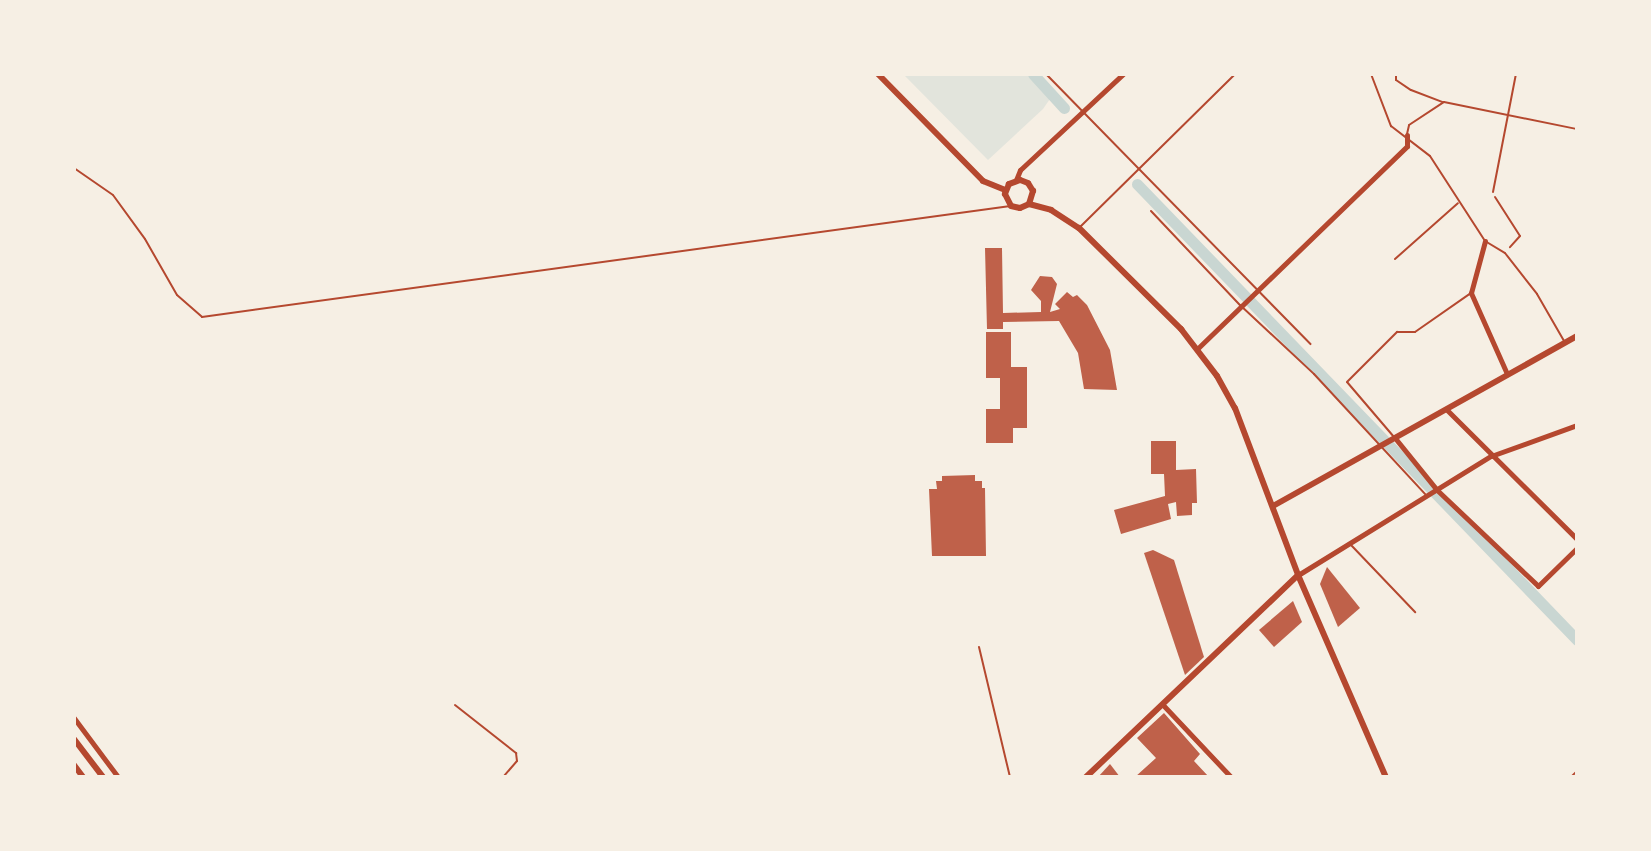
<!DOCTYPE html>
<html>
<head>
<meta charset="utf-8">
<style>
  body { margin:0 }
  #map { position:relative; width:1651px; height:851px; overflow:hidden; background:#f6efe4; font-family:Commissioner,sans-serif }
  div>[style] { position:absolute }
  .green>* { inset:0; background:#e2e4dc }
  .canal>* { height:11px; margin:-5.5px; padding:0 5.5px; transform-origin:5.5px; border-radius:5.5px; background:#c9d6d2 }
  .building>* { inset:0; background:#bf614a }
  .path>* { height:2px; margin:-1px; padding:0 1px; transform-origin:1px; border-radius:1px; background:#b5482f }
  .service>* { height:2px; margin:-1px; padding:0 1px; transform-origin:1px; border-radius:1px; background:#b5482f }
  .minor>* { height:5px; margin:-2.5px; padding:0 2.5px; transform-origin:2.5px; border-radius:2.5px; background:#b5482f }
  .tertiary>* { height:6px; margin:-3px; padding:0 3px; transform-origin:3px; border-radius:3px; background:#b5482f }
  span { translate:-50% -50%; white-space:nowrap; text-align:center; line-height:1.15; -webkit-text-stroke:6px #f6efe4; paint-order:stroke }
  .frame { position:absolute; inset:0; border:76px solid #f6efe4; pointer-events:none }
</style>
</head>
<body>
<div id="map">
  <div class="green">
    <div style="clip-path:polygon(903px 74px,1031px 74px,1052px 96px,1043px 109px,988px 160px)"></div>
  </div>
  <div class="canal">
    <div style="left:1033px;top:74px;width:46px;rotate:47.6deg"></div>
    <div style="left:1137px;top:184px;width:634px;rotate:46.02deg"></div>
  </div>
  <div class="building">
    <div style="clip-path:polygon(985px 248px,1002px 248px,1003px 313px,1041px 312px,1041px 301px,1031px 290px,1040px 276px,1052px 277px,1057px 284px,1050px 312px,1060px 309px,1055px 304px,1067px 292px,1073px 297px,1077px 295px,1087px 305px,1110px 350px,1117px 390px,1084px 389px,1078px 353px,1059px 321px,1003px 322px,1003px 329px,987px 329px)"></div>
    <div style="clip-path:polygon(986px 332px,1011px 332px,1011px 367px,1027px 367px,1027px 428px,1013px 428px,1013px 443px,986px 443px,986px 409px,1000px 409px,1000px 378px,986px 378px)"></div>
    <div style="clip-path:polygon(1151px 441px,1176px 441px,1176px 470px,1196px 469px,1197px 503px,1192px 503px,1192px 515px,1177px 516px,1176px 502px,1168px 504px,1171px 519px,1121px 534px,1114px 510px,1165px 496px,1164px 474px,1151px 474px)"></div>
    <div style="clip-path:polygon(975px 475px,975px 481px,982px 481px,982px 488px,985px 488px,986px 556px,932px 556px,929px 489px,937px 489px,936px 481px,942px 481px,942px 476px)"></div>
    <div style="clip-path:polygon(1153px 550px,1174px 560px,1204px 657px,1185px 675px,1144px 553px)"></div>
    <div style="clip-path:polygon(1327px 567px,1360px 608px,1338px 627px,1320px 584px)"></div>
    <div style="clip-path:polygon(1293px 601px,1302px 622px,1274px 647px,1259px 630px)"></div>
    <div style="clip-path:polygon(1164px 713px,1200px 754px,1194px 761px,1209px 777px,1135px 777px,1156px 758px,1137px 738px)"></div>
    <div style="clip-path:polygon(1110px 764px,1120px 777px,1098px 777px)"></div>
  </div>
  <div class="path">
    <div style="left:1495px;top:197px;width:46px;rotate:57.3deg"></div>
    <div style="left:1520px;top:236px;width:15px;rotate:132deg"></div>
  </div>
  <div class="service">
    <div style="left:1046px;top:74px;width:378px;rotate:45.6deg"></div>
    <div style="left:1371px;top:74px;width:56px;rotate:69deg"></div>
    <div style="left:1391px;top:126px;width:49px;rotate:37.6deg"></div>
    <div style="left:1430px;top:156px;width:101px;rotate:57.1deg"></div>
    <div style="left:1485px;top:241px;width:23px;rotate:31deg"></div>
    <div style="left:1505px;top:253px;width:52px;rotate:52deg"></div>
    <div style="left:1537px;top:294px;width:54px;rotate:60.1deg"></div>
    <div style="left:1396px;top:74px;width:6px;rotate:90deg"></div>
    <div style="left:1396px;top:80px;width:18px;rotate:34deg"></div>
    <div style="left:1411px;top:90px;width:34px;rotate:21deg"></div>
    <div style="left:1407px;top:134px;width:9px;rotate:-77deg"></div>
    <div style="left:1409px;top:125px;width:42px;rotate:-33.3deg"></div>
    <div style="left:1444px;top:102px;width:136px;rotate:11.5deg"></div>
    <div style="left:74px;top:168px;width:47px;rotate:34.7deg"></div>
    <div style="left:113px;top:195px;width:54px;rotate:54deg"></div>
    <div style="left:145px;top:239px;width:64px;rotate:60.3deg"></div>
    <div style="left:177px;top:295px;width:33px;rotate:41deg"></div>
    <div style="left:202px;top:317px;width:816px;rotate:-7.82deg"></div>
    <div style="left:1493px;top:192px;width:120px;rotate:-79deg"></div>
    <div style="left:1151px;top:211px;width:129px;rotate:46.6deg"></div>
    <div style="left:1240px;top:305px;width:101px;rotate:43deg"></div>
    <div style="left:1314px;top:374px;width:165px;rotate:47.2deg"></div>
    <div style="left:1079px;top:228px;width:219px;rotate:-44.6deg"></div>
    <div style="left:1395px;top:259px;width:84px;rotate:-41.6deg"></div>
    <div style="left:1394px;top:437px;width:72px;rotate:-130.5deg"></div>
    <div style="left:1347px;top:382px;width:71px;rotate:-45deg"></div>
    <div style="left:1397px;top:332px;width:18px"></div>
    <div style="left:1415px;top:332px;width:68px;rotate:-34.9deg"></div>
    <div style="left:1351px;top:545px;width:93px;rotate:46.3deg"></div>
    <div style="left:979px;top:647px;width:134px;rotate:76.6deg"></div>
    <div style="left:455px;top:705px;width:78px;rotate:38.2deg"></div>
    <div style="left:516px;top:753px;width:8px;rotate:83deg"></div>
    <div style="left:517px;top:761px;width:21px;rotate:131deg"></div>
    <div style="left:1571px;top:777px;width:8px;rotate:-45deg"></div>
  </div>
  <div class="minor">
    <div style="left:1016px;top:180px;width:11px;rotate:-68deg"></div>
    <div style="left:1020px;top:170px;width:141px;rotate:-43deg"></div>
    <div style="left:1485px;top:241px;width:54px;rotate:105.1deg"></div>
    <div style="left:1471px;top:293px;width:89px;rotate:66deg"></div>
    <div style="left:1197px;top:349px;width:292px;rotate:-44deg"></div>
    <div style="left:1407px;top:146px;width:11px;rotate:-90deg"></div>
    <div style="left:1446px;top:409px;width:185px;rotate:44.8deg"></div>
    <div style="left:1395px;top:438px;width:67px;rotate:51.1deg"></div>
    <div style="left:1437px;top:490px;width:139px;rotate:43.5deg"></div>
    <div style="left:1538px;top:586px;width:54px;rotate:-44.3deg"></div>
    <div style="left:1298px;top:575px;width:227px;rotate:-31.7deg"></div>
    <div style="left:1491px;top:456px;width:91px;rotate:-19.8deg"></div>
    <div style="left:1164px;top:706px;width:98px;rotate:46.7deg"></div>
    <div style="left:74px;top:718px;width:74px;rotate:53.3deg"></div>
  </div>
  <div class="tertiary">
    <div style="left:878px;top:74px;width:150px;rotate:45.5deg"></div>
    <div style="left:983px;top:181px;width:24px;rotate:22deg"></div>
    <div style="left:1029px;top:204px;width:14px;rotate:-73deg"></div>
    <div style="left:1033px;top:191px;width:9px;rotate:-122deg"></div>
    <div style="left:1028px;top:183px;width:9px;rotate:-159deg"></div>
    <div style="left:1020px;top:180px;width:12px;rotate:160deg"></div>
    <div style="left:1009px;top:184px;width:11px;rotate:112deg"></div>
    <div style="left:1005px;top:194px;width:13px;rotate:63deg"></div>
    <div style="left:1011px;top:206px;width:9px;rotate:13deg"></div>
    <div style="left:1020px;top:208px;width:10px;rotate:-24deg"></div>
    <div style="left:1029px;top:204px;width:23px;rotate:15deg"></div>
    <div style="left:1051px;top:210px;width:33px;rotate:33deg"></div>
    <div style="left:1079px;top:228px;width:144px;rotate:44.7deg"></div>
    <div style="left:1181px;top:329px;width:59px;rotate:52.5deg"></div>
    <div style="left:1217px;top:376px;width:37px;rotate:61deg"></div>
    <div style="left:1235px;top:408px;width:178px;rotate:69.3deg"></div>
    <div style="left:1298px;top:575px;width:220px;rotate:66.5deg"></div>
    <div style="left:1273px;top:506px;width:348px;rotate:-29.2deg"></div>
    <div style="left:74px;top:739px;width:48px;rotate:52.7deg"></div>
    <div style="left:74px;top:765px;width:15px;rotate:53deg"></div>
    <div style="left:1086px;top:777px;width:293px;rotate:-43.6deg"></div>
  </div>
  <div class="frame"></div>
</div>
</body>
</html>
